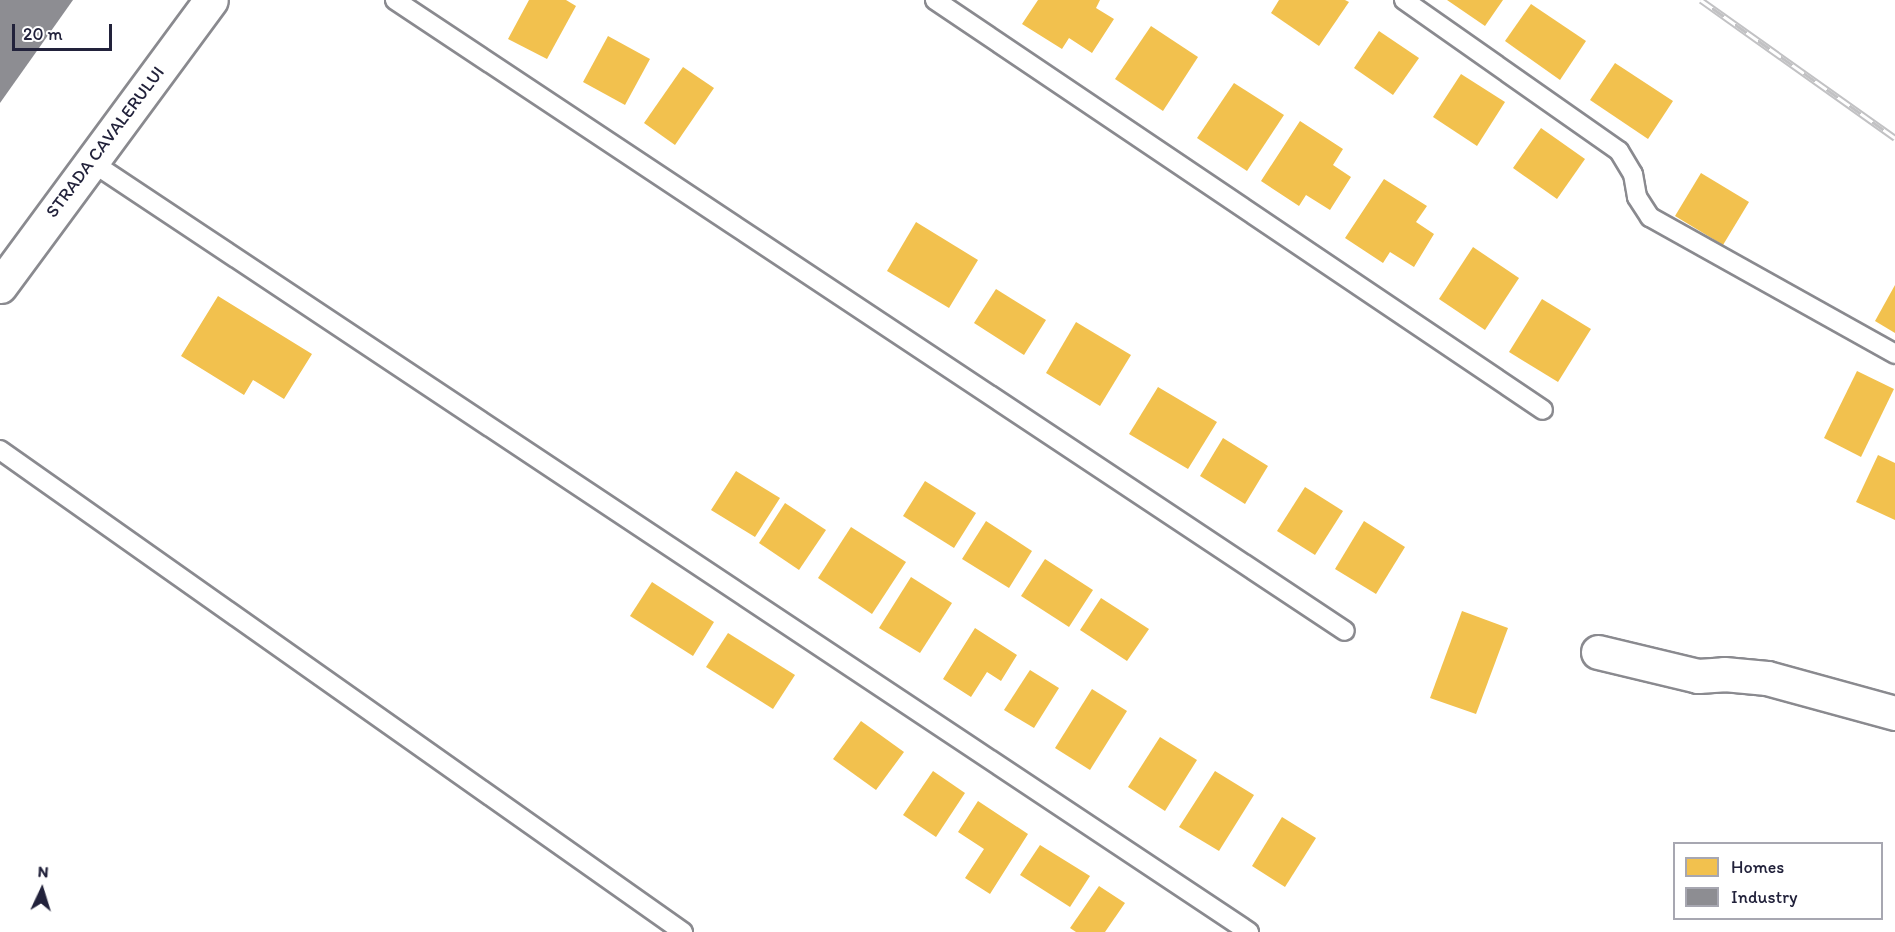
<!DOCTYPE html>
<html>
<head>
<meta charset="utf-8">
<style>
  body { margin:0 }
  #map { position:relative; width:1895px; height:932px; overflow:hidden; background:#fff; font-family:Itim,sans-serif }
  div>[style] { position:absolute }
  .homes>* { inset:0; background:#f2c14e }
  .industry>* { inset:0; background:#8d8d92 }
  .roads { filter:drop-shadow(2px 0 #8a8a8f) drop-shadow(-2px 0 #8a8a8f) drop-shadow(0 2px #8a8a8f) drop-shadow(0 -2px #8a8a8f) }
  .service>* { height:18px; margin:-9px; padding:0 9px; transform-origin:9px; border-radius:9px; background:#fff }
  .minor>* { height:33px; margin:-16.5px; padding:0 16.5px; transform-origin:16.5px; border-radius:16.5px; background:#fff }
  .secondary>* { height:33px; margin:-16.5px; padding:0 16.5px; transform-origin:16.5px; border-radius:16.5px; background:#fff }
  .rail>* { height:7px; margin-top:-3.5px; transform-origin:0; background:repeating-linear-gradient(90deg,#fff 0 14px,#c2c2c4 0 28px); box-sizing:border-box; border-block:2px solid #c2c2c4 }
  span { translate:-50% -50%; white-space:nowrap; text-align:center; line-height:1.15; -webkit-text-stroke:6px #fff; paint-order:stroke }
  .street-label { font-size:18px; color:#22223b }
  .legend { position:absolute; left:1673px; top:842px; width:210px; height:78px; box-sizing:border-box; background:#fff; border:2px solid #a7a7b1; margin:0; padding:8px 10px; list-style:none; font-size:18px; color:#22223b }
  .legend li { display:flex; align-items:center; gap:12px; height:30px }
  .legend b { width:30px; border:2px solid #a7a7b1 }
  .north { position:absolute; left:12px; top:860px; width:60px; height:60px; -webkit-text-stroke:4px #fff; paint-order:stroke; rotate:4deg; font-size:16px; font-weight:700; line-height:24px; text-align:center; color:#22223b }
  .north::after { content:''; display:block; margin:auto; width:21px; height:27px; background:#22223b; clip-path:polygon(50% 0,100% 100%,50% 72%,0 100%) }
  .scale { position:absolute; left:12px; top:24px; width:100px; height:27px; box-sizing:border-box; border:3px solid #22223b; border-top:0; padding-left:8px; font-size:18px; line-height:21px; white-space:nowrap; color:#22223b; -webkit-text-stroke:4px #fff; paint-order:stroke }
</style>
</head>
<body>
<div id="map">
  <div class="homes">
    <div style="clip-path:polygon(529px 0,566px 0,576px 6px,547px 59px,508px 39px)"></div>
    <div style="clip-path:polygon(1038px 0,1100px 0,1096px 8px,1114px 19px,1092px 53px,1069px 38px,1062px 49px,1022px 24px)"></div>
    <div style="clip-path:polygon(1279px 0,1345px 0,1349px 2px,1319px 46px,1271px 13px)"></div>
    <div style="clip-path:polygon(1447px 0,1503px 0,1485px 26px)"></div>
    <div style="clip-path:polygon(1531px 4px,1586px 41px,1560px 80px,1505px 41px)"></div>
    <div style="clip-path:polygon(1151px 26px,1198px 57px,1163px 111px,1115px 79px)"></div>
    <div style="clip-path:polygon(1379px 31px,1419px 58px,1393px 95px,1354px 68px)"></div>
    <div style="clip-path:polygon(608px 36px,650px 59px,625px 105px,583px 82px)"></div>
    <div style="clip-path:polygon(1615px 63px,1673px 101px,1648px 139px,1590px 100px)"></div>
    <div style="clip-path:polygon(683px 67px,714px 88px,675px 145px,644px 123px)"></div>
    <div style="clip-path:polygon(1461px 74px,1505px 102px,1477px 146px,1433px 117px)"></div>
    <div style="clip-path:polygon(1234px 83px,1284px 115px,1247px 171px,1197px 138px)"></div>
    <div style="clip-path:polygon(1300px 121px,1343px 149px,1333px 165px,1351px 177px,1330px 210px,1306px 195px,1299px 206px,1261px 181px)"></div>
    <div style="clip-path:polygon(1541px 128px,1585px 159px,1557px 199px,1513px 168px)"></div>
    <div style="clip-path:polygon(1701px 173px,1749px 202px,1723px 245px,1675px 216px)"></div>
    <div style="clip-path:polygon(1384px 179px,1427px 206px,1416px 222px,1434px 234px,1414px 267px,1390px 252px,1383px 263px,1345px 238px)"></div>
    <div style="clip-path:polygon(916px 222px,978px 260px,949px 308px,887px 271px)"></div>
    <div style="clip-path:polygon(1473px 247px,1519px 278px,1485px 330px,1439px 299px)"></div>
    <div style="clip-path:polygon(1895px 285px,1895px 333px,1875px 321px)"></div>
    <div style="clip-path:polygon(996px 289px,1046px 320px,1024px 355px,974px 323px)"></div>
    <div style="clip-path:polygon(218px 296px,312px 354px,284px 399px,253px 380px,244px 395px,181px 356px)"></div>
    <div style="clip-path:polygon(1542px 299px,1591px 329px,1558px 382px,1509px 352px)"></div>
    <div style="clip-path:polygon(1076px 322px,1131px 355px,1100px 406px,1046px 373px)"></div>
    <div style="clip-path:polygon(1857px 371px,1894px 389px,1861px 457px,1824px 438px)"></div>
    <div style="clip-path:polygon(1158px 387px,1217px 422px,1188px 469px,1129px 434px)"></div>
    <div style="clip-path:polygon(1223px 438px,1268px 466px,1245px 504px,1200px 476px)"></div>
    <div style="clip-path:polygon(1878px 455px,1895px 463px,1895px 520px,1856px 502px)"></div>
    <div style="clip-path:polygon(736px 471px,780px 498px,755px 537px,711px 510px)"></div>
    <div style="clip-path:polygon(925px 481px,976px 513px,954px 548px,903px 516px)"></div>
    <div style="clip-path:polygon(1305px 487px,1343px 511px,1315px 555px,1277px 531px)"></div>
    <div style="clip-path:polygon(785px 503px,826px 530px,799px 570px,759px 543px)"></div>
    <div style="clip-path:polygon(986px 521px,1032px 551px,1009px 588px,962px 559px)"></div>
    <div style="clip-path:polygon(1364px 521px,1405px 547px,1376px 594px,1335px 569px)"></div>
    <div style="clip-path:polygon(851px 527px,906px 562px,872px 614px,818px 578px)"></div>
    <div style="clip-path:polygon(1045px 559px,1093px 590px,1069px 627px,1021px 596px)"></div>
    <div style="clip-path:polygon(911px 577px,952px 603px,920px 653px,879px 628px)"></div>
    <div style="clip-path:polygon(652px 582px,714px 622px,693px 656px,630px 616px)"></div>
    <div style="clip-path:polygon(1101px 598px,1149px 629px,1127px 661px,1080px 630px)"></div>
    <div style="clip-path:polygon(1462px 611px,1508px 628px,1476px 714px,1430px 698px)"></div>
    <div style="clip-path:polygon(975px 628px,1017px 655px,1001px 681px,987px 672px,971px 697px,943px 679px)"></div>
    <div style="clip-path:polygon(728px 633px,795px 675px,773px 709px,706px 667px)"></div>
    <div style="clip-path:polygon(1030px 670px,1059px 688px,1034px 728px,1004px 710px)"></div>
    <div style="clip-path:polygon(1092px 689px,1127px 711px,1090px 770px,1055px 748px)"></div>
    <div style="clip-path:polygon(861px 721px,904px 752px,876px 790px,833px 759px)"></div>
    <div style="clip-path:polygon(1160px 737px,1197px 760px,1165px 811px,1128px 787px)"></div>
    <div style="clip-path:polygon(933px 771px,965px 793px,936px 837px,903px 815px)"></div>
    <div style="clip-path:polygon(1215px 771px,1254px 795px,1219px 851px,1179px 827px)"></div>
    <div style="clip-path:polygon(978px 801px,1028px 834px,990px 894px,965px 878px,984px 849px,958px 832px)"></div>
    <div style="clip-path:polygon(1282px 817px,1316px 838px,1285px 887px,1252px 866px)"></div>
    <div style="clip-path:polygon(1040px 845px,1090px 876px,1070px 907px,1020px 875px)"></div>
    <div style="clip-path:polygon(1099px 886px,1125px 903px,1105px 932px,1076px 932px,1070px 928px)"></div>
  </div>
  <div class="industry">
    <div style="clip-path:polygon(0 0,73px 0,0 103px)"></div>
  </div>
  <div class="roads">
    <div class="service">
      <div style="left:395px;top:0;width:1140px;rotate:33.59deg"></div>
      <div style="left:935px;top:0;width:733px;rotate:33.99deg"></div>
      <div style="left:1404px;top:0;width:263px;rotate:35.1deg"></div>
      <div style="left:1619px;top:151px;width:27px;rotate:59deg"></div>
      <div style="left:1633px;top:174px;width:23px;rotate:80deg"></div>
      <div style="left:1637px;top:197px;width:24px;rotate:57deg"></div>
      <div style="left:1650px;top:217px;width:281px;rotate:29.2deg"></div>
      <div style="left:90px;top:161px;width:1392px;rotate:33.63deg"></div>
      <div style="left:0;top:450px;width:836px;rotate:35.21deg"></div>
    </div>
    <div class="minor">
      <div style="left:1598px;top:652px;width:103px;rotate:13.5deg"></div>
      <div style="left:1698px;top:676px;width:26px;rotate:-4deg"></div>
      <div style="left:1724px;top:674px;width:43px;rotate:5.3deg"></div>
      <div style="left:1767px;top:678px;width:133px;rotate:15.3deg"></div>
    </div>
    <div class="secondary">
      <div style="left:0;top:286px;width:355px;rotate:-53.6deg"></div>
    </div>
  </div>
  <div class="rail">
    <div style="left:1701px;top:0;width:238px;rotate:35.4deg"></div>
  </div>
  <div class="street-label">
    <span style="left:105px;top:142px;rotate:-53deg">STRADA CAVALERULUI</span>
  </div>
  <ul class="legend">
  <li><b style="height:16px;background:#f2c14e"></b>Homes</li>
  <li><b style="height:16px;background:#8d8d92"></b>Industry</li>
  </ul>
  <div class="north">N</div>
  <div class="scale">20 m</div>
</div>
</body>
</html>
